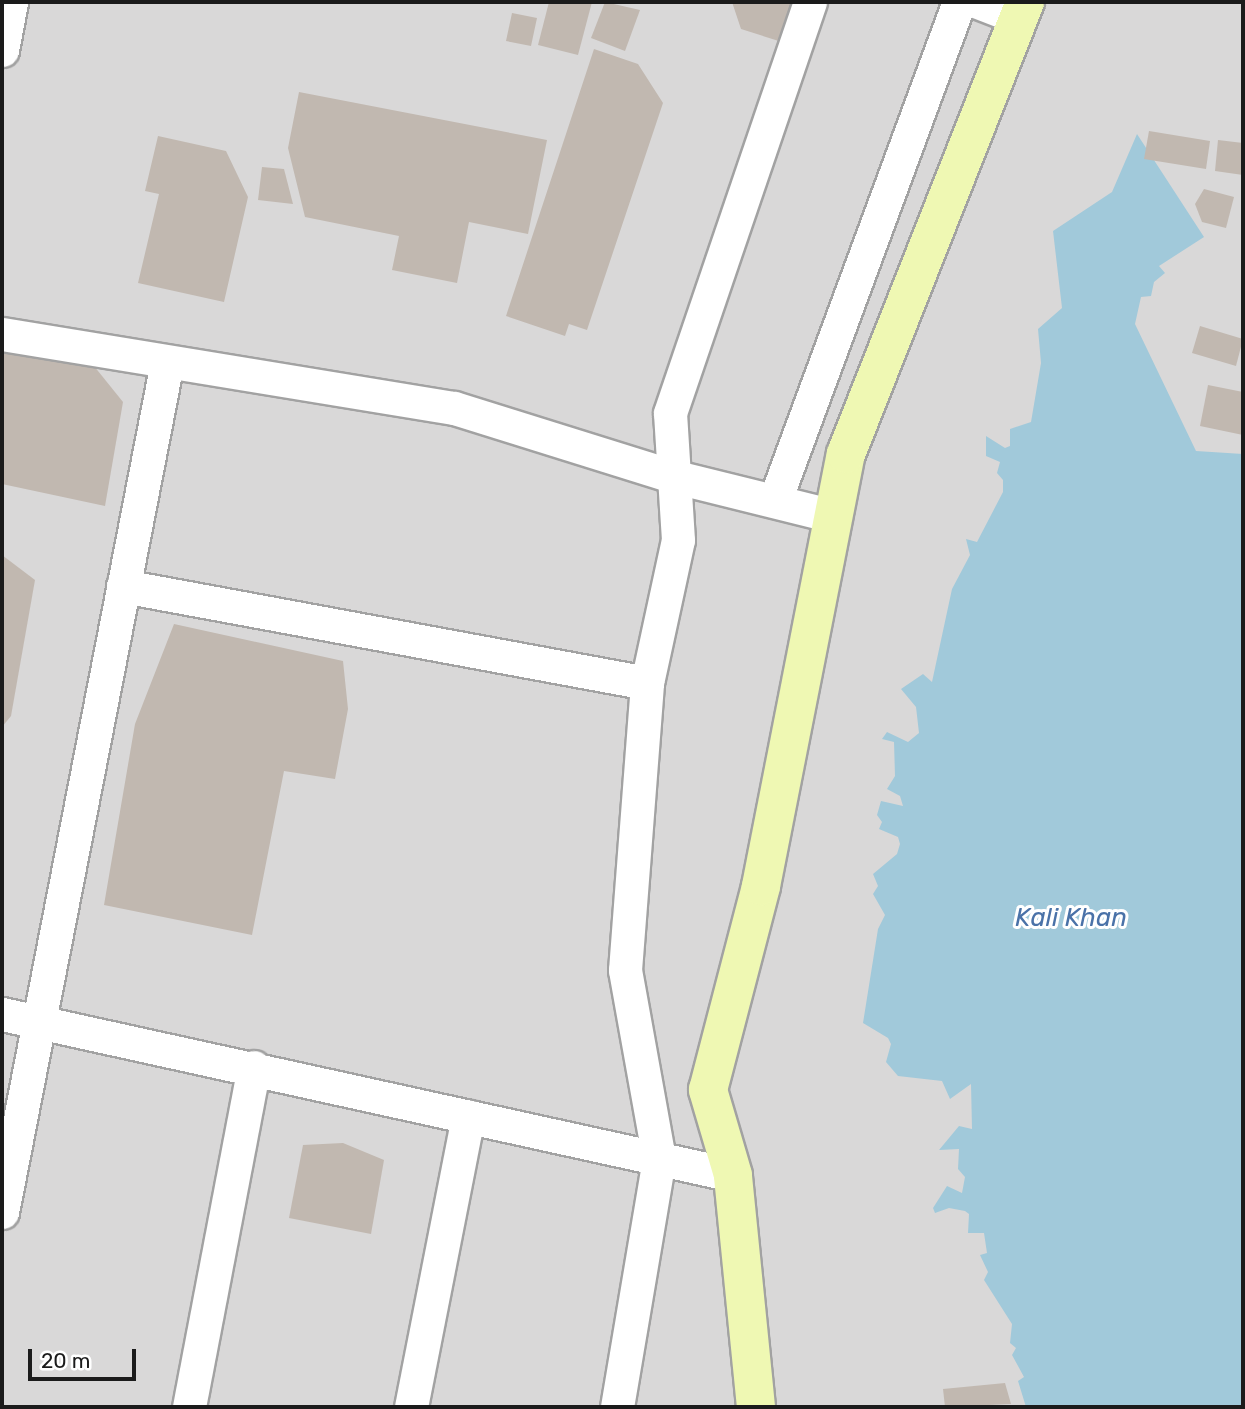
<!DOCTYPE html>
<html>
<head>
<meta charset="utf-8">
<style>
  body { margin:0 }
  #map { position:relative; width:1245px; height:1409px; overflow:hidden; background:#ede9e0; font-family:Rubik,sans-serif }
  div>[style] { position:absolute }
  .residential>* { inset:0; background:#d9d8d8 }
  .water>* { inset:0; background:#a1c9da }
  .building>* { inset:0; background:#c1b8b0 }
  .roads { filter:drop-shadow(2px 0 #a2a2a2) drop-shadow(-2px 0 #a2a2a2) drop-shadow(0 2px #a2a2a2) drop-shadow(0 -2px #a2a2a2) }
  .street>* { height:33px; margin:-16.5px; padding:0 16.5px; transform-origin:16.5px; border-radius:16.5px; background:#fff }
  .secondary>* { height:38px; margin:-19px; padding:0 19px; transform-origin:19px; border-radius:19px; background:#eff8b3 }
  span { translate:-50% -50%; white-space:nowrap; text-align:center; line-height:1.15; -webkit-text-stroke:6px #fff; paint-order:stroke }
  .water-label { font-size:26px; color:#4a72a8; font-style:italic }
  .frame { position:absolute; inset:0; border:4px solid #1b1b1b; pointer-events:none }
  .scale { position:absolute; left:28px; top:1349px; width:108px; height:32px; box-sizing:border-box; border:4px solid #1b1b1b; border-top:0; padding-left:9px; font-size:21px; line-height:24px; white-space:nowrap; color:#1b1b1b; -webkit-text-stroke:5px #fff; paint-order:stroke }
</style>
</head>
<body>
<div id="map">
  <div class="residential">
    <div style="clip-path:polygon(2px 2px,1243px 2px,1243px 1407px,2px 1407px)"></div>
  </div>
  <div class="water">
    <div style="clip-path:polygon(1137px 134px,1204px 237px,1159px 266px,1165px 273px,1154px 282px,1151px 296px,1141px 297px,1135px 324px,1196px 451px,1243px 454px,1243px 1407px,1026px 1407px,1018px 1381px,1024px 1377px,1012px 1355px,1016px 1348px,1010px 1343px,1012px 1324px,984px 1280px,988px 1272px,980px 1255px,987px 1253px,984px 1233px,968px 1233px,969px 1214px,965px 1211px,949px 1208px,935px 1213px,933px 1208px,947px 1186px,962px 1193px,965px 1177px,958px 1169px,959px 1149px,939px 1150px,959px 1126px,972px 1129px,971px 1084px,950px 1099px,942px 1081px,898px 1076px,886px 1062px,891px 1044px,888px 1038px,863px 1023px,878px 929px,885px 915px,873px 894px,878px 886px,873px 874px,897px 854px,900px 844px,898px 837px,879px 829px,882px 822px,877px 815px,881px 801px,903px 806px,900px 796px,887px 789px,895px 776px,894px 742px,882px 739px,887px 732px,908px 742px,919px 733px,916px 707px,901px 689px,923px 674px,932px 682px,952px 589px,970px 555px,966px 539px,977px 542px,1003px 492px,1003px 480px,997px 473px,1000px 462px,986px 456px,986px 436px,1005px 448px,1010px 446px,1010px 429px,1031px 422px,1041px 363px,1038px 329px,1062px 308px,1053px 231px,1112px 192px)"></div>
  </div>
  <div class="building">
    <div style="clip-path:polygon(549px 2px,592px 2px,578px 55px,538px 45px)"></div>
    <div style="clip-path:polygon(605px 2px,640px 10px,625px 51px,591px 38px)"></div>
    <div style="clip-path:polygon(732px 2px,799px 2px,785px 43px,741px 29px)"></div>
    <div style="clip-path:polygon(512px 13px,537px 18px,531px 46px,506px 41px)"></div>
    <div style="clip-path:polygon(594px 49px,638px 64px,663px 103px,587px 330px,569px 324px,565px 336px,506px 316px)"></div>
    <div style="clip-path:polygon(299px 92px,547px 140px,528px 234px,469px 222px,457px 283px,392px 270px,399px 236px,305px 217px,288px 148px)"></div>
    <div style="clip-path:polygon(1149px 131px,1210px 141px,1206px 169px,1144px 159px)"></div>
    <div style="clip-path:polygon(158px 136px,226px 151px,248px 197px,224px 302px,138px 283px,159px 194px,145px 191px)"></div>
    <div style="clip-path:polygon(1218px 140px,1243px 143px,1243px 175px,1215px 171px)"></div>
    <div style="clip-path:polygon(262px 167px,284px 169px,293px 204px,258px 200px)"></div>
    <div style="clip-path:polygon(1204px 189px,1234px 197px,1226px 228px,1202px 222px,1195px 204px)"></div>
    <div style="clip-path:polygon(1200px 326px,1243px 339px,1236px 366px,1192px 353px)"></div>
    <div style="clip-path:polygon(2px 348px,94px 366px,123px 402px,105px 506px,2px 484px)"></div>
    <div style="clip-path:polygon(1208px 385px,1243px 392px,1243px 435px,1200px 426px)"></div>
    <div style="clip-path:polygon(2px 555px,35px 580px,11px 716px,2px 727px)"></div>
    <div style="clip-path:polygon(174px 624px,343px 661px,348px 709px,335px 779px,284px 771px,252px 935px,104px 905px,135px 724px)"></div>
    <div style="clip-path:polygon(343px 1143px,384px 1160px,371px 1234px,289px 1218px,303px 1145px)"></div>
    <div style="clip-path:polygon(1005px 1383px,1011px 1404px,945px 1407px,943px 1389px)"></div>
  </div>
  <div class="roads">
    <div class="street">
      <div style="left:978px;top:2px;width:44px;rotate:21.3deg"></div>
      <div style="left:2px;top:50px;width:49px;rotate:-79.4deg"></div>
      <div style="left:2px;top:334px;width:458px;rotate:9.3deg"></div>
      <div style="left:454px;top:408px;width:232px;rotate:17.3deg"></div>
      <div style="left:676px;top:477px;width:163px;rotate:13.9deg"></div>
      <div style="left:775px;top:500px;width:531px;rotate:-69.72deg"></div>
      <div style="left:123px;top:586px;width:533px;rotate:10.49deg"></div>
      <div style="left:2px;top:1014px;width:749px;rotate:12.42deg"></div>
      <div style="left:2px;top:1212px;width:866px;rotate:-79.01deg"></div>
      <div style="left:189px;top:1407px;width:346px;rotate:-79.2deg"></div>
      <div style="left:411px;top:1407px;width:296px;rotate:-78.9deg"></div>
      <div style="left:617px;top:1407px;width:252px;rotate:-80.4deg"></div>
      <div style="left:659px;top:1159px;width:192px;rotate:-100.2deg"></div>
      <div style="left:625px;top:970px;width:288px;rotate:-85.6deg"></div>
      <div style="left:647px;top:683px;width:146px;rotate:-77.8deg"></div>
      <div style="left:678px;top:540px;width:127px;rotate:-93.6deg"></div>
      <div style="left:670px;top:413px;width:434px;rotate:-71.2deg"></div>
    </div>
    <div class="secondary">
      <div style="left:756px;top:1407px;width:233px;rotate:-95.7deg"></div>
      <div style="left:733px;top:1175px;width:89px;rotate:-106.4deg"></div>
      <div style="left:708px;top:1090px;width:211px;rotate:-75.4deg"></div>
      <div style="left:761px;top:886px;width:440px;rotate:-78.9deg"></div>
      <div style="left:846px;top:454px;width:486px;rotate:-68.4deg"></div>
    </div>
  </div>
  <div class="water-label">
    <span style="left:1071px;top:918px">Kali Khan</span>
  </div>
  <div class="frame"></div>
  <div class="scale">20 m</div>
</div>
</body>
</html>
